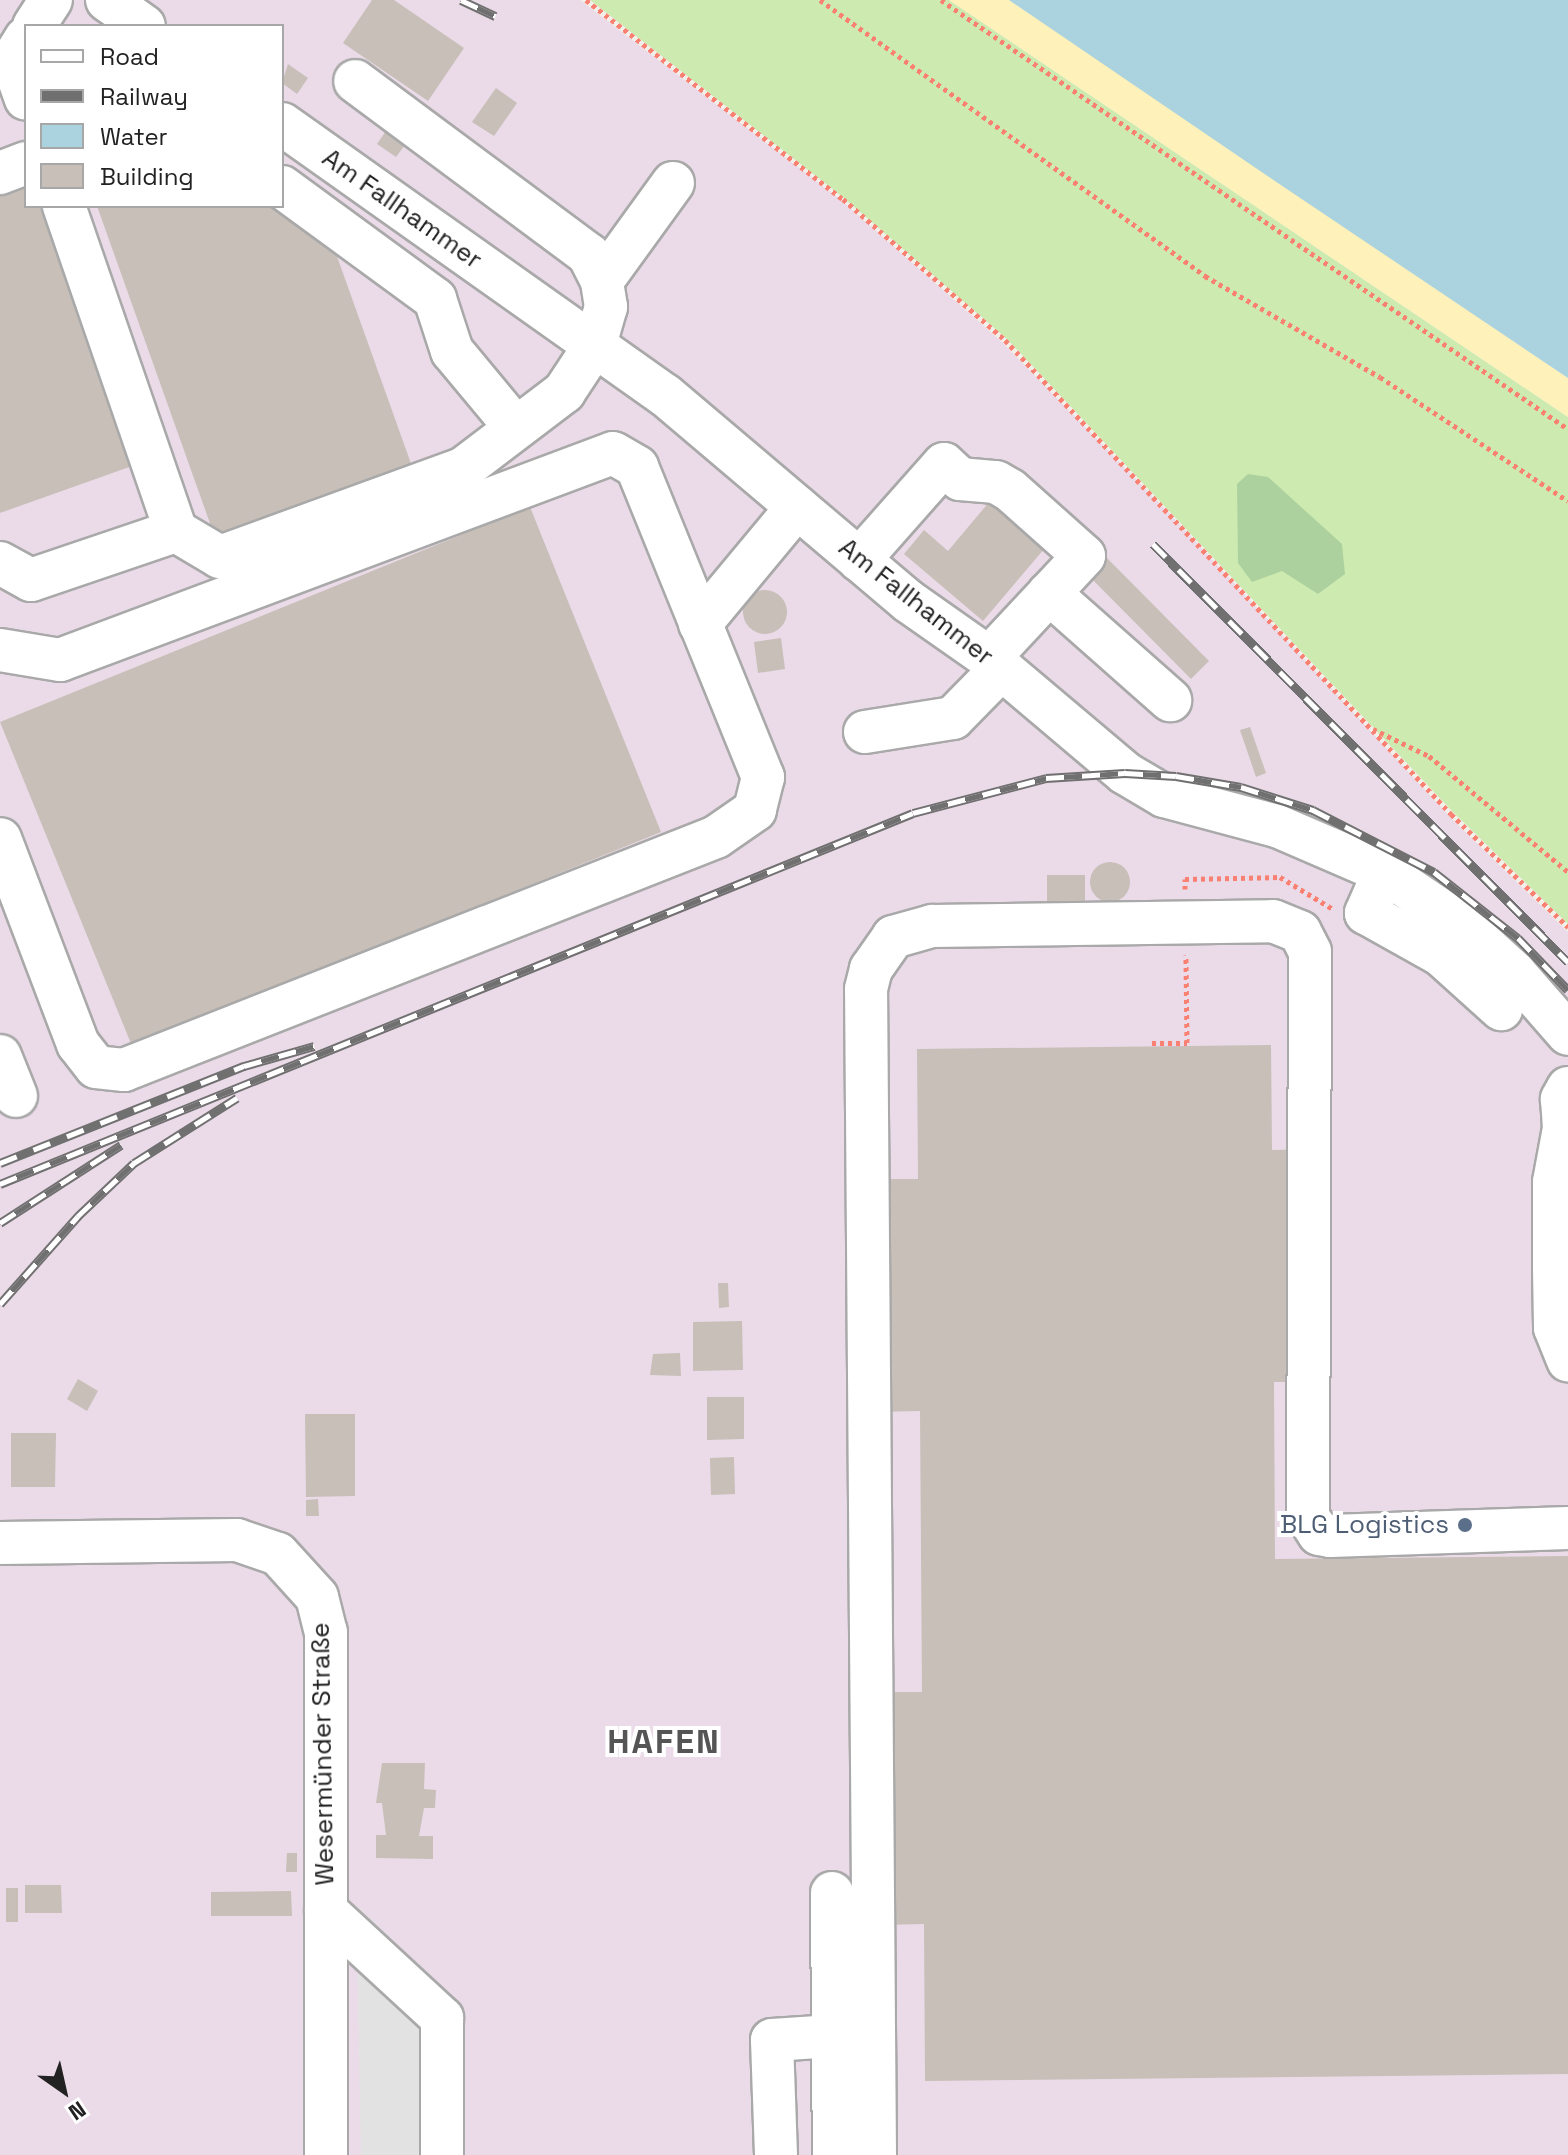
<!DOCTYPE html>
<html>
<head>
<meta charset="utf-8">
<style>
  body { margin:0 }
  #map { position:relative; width:1568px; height:2155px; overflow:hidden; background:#f2efe9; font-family:"Space Grotesk",sans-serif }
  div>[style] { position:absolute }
  .industrial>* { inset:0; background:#ebdbe8 }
  .grass>* { inset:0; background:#cdebb0 }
  .forest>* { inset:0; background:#add19e }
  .sand>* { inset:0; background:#fff1ba }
  .parking>* { inset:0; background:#e2e2e2 }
  .water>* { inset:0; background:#aad3df }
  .building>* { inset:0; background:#c7bfb8 }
  .round { border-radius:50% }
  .path>* { height:5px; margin-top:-2.5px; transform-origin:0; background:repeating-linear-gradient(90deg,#fa8072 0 4px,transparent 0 8px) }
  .roads { filter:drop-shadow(2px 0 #a9a9a9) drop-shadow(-2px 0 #a9a9a9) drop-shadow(0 2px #a9a9a9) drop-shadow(0 -2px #a9a9a9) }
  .minor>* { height:42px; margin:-21px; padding:0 21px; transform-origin:21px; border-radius:21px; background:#fff }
  .rail>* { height:9px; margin-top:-4.5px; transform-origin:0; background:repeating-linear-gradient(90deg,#fff 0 18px,#707070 0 36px); box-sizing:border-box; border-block:2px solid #707070 }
  .dots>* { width:22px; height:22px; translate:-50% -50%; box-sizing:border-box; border:4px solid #fff; border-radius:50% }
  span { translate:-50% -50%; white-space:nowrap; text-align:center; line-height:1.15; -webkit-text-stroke:8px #fff; paint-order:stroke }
  .street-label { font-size:26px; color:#222 }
  .service-label { font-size:26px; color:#4e5e75 }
  .right { translate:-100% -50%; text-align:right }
  .district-label { font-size:34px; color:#555; font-weight:700; letter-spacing:2px }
  .legend { position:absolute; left:24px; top:24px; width:260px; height:184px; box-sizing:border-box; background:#fff; border:2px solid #a7a7a7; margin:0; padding:10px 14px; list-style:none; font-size:24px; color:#222 }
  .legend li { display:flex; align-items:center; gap:16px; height:40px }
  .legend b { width:40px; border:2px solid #a7a7a7 }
  .north { position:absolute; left:24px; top:2051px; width:80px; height:80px; -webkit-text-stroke:6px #fff; paint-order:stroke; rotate:146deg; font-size:22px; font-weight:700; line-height:32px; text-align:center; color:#222 }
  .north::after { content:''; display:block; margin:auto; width:28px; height:36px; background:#222; clip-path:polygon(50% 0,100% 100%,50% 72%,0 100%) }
</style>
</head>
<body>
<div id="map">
  <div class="industrial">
    <div style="clip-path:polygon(evenodd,0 0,580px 0,841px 200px,1002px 342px,1172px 516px,1450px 817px,1568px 932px,1568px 2155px,0 2155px,0 0,26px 26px,282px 26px,282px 206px,26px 206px,26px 26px)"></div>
  </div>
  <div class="grass">
    <div style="clip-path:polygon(590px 0,949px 0,1568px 417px,1568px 924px,1452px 811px,1007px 339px,844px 198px)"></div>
  </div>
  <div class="forest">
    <div style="clip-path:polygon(1248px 474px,1268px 477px,1342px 544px,1345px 574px,1318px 594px,1282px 571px,1252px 582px,1238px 563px,1237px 484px)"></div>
  </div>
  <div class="sand">
    <div style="clip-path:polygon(949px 0,1009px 0,1119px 73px,1568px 378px,1568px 417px)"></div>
  </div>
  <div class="parking">
    <div style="clip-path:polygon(356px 1905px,432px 1978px,431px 2155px,361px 2155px)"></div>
  </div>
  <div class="water">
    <div style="clip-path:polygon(1009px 0,1568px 0,1568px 378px,1266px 175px)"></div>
  </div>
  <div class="building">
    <div style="clip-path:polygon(372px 0,394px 0,464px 48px,428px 101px,343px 43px)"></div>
    <div style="clip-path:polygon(288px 64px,308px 78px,297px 94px,282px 83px)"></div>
    <div style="clip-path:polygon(496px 88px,517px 103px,494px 136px,472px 122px)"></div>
    <div style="clip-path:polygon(388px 128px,408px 141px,396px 157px,377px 144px)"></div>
    <div style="clip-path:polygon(26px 183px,26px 206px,43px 206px,135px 465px,0 513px,0 192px)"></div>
    <div style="clip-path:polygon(97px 206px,282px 206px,329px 234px,414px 472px,217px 543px)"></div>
    <div style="clip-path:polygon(995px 495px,1050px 542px,983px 621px,904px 554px,924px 530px,948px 551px)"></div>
    <div style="clip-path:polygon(530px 507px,661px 832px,132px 1046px,0 722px)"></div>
    <div style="clip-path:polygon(1104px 555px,1209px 661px,1191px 679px,1086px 573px)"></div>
    <div class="round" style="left:743px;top:590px;width:44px;height:44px"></div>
    <div style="clip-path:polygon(781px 638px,785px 669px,758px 673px,754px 642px)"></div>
    <div style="clip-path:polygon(1250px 727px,1266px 773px,1256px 777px,1240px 730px)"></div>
    <div class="round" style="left:1090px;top:862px;width:40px;height:40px"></div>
    <div style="clip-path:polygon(1047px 875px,1085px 875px,1085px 901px,1047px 902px)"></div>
    <div style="clip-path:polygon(1271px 1045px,1272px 1150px,1314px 1149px,1316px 1382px,1274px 1382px,1275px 1559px,1568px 1556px,1568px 2074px,925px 2081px,924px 1924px,881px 1925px,879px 1692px,922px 1692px,920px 1411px,876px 1412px,874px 1179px,918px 1179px,917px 1049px)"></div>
    <div style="clip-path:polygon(718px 1283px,728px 1283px,729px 1307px,719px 1308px)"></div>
    <div style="clip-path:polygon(742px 1321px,743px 1370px,693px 1371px,693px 1322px)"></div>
    <div style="clip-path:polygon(680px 1353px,681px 1376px,650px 1375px,653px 1354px)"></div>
    <div style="clip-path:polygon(78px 1379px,98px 1391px,87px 1411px,67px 1399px)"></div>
    <div style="clip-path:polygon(707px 1397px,744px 1397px,744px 1439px,707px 1440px)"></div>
    <div style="clip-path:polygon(305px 1414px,355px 1414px,355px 1496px,306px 1497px)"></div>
    <div style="clip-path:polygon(11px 1433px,56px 1433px,55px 1487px,11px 1487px)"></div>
    <div style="clip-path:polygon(734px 1457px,735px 1494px,711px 1495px,710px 1458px)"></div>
    <div style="clip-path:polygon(318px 1499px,319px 1516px,306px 1516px,306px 1500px)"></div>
    <div style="clip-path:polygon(382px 1763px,425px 1763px,424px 1789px,436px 1790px,435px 1808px,424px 1808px,419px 1836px,433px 1836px,433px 1859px,376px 1858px,376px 1835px,386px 1835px,382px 1803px,376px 1803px)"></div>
    <div style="clip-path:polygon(287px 1853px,297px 1853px,297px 1872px,286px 1872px)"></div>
    <div style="clip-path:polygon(25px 1885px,61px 1885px,62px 1913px,25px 1913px)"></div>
    <div style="clip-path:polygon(6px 1888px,18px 1888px,18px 1922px,6px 1922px)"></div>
    <div style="clip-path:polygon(291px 1891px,292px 1916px,211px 1916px,211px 1892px)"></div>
  </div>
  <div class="path">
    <div style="left:586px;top:0;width:325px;rotate:37.8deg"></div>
    <div style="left:843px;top:199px;width:215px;rotate:41deg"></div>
    <div style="left:1005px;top:340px;width:651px;rotate:46.74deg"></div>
    <div style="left:1451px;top:814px;width:163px;rotate:44deg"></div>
    <div style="left:820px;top:0;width:474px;rotate:35.6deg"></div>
    <div style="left:1205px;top:276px;width:202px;rotate:30deg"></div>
    <div style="left:1380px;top:377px;width:225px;rotate:33.4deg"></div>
    <div style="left:941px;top:0;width:760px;rotate:34.38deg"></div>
    <div style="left:1373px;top:729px;width:62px;rotate:25.7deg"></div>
    <div style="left:1429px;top:756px;width:181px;rotate:39.8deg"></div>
    <div style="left:1185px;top:889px;width:10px;rotate:-90deg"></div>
    <div style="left:1185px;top:879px;width:95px;rotate:-1.2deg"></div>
    <div style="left:1280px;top:877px;width:62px;rotate:31.1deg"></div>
    <div style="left:1152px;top:1043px;width:35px"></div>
    <div style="left:1187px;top:1043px;width:88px;rotate:-90.7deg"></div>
  </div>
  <div class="roads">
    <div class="minor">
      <div style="left:107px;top:0;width:45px;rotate:35.1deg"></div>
      <div style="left:34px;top:26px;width:31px;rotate:-57deg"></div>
      <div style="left:26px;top:38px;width:26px;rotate:122deg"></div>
      <div style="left:12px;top:60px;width:41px;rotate:70.3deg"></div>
      <div style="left:282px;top:124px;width:469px;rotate:35.3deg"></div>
      <div style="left:665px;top:395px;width:319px;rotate:40.3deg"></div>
      <div style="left:908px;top:601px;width:99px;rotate:35.1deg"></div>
      <div style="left:989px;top:658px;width:178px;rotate:40.2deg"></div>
      <div style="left:1125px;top:773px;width:45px;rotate:30.5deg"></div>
      <div style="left:1164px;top:796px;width:117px;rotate:14.9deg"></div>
      <div style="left:1277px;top:826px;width:116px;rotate:23.3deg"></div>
      <div style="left:1384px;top:872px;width:92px;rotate:33.9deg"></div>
      <div style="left:1460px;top:923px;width:73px;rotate:42.2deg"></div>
      <div style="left:1514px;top:972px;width:82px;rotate:48.9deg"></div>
      <div style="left:0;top:173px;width:28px;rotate:-21deg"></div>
      <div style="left:282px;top:187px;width:190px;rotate:36.2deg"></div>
      <div style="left:435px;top:299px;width:55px;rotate:71.9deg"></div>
      <div style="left:452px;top:351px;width:100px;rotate:50.3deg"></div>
      <div style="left:64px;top:206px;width:344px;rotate:71deg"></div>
      <div style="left:602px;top:281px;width:121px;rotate:-54.1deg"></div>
      <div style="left:859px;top:560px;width:128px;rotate:-48.5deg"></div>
      <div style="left:944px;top:464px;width:22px;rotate:43deg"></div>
      <div style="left:960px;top:479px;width:36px;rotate:5deg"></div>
      <div style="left:996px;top:482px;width:16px;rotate:30deg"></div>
      <div style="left:1010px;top:490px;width:99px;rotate:41.7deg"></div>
      <div style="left:1084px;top:556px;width:139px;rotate:133deg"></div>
      <div style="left:0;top:563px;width:35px;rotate:29deg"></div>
      <div style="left:31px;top:580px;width:153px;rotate:-18.7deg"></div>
      <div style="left:176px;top:531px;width:51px;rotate:30.6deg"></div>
      <div style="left:220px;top:557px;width:260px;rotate:-20deg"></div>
      <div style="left:464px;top:468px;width:126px;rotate:-37.2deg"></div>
      <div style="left:564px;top:392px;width:56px;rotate:-56.6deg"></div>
      <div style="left:595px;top:345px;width:40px;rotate:-74deg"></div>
      <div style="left:606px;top:307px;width:26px;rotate:-99deg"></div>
      <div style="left:602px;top:281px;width:30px;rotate:-117deg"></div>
      <div style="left:588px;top:254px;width:290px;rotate:-143.4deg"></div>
      <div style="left:1049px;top:593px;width:162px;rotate:41.5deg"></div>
      <div style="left:700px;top:624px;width:152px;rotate:-50.3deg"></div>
      <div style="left:0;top:650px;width:61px;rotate:9.5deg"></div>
      <div style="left:60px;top:660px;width:590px;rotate:-20.52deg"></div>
      <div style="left:613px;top:453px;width:28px;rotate:30deg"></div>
      <div style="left:637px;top:467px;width:335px;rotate:67.9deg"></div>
      <div style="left:763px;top:777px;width:34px;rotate:104deg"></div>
      <div style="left:755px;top:810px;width:47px;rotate:145.3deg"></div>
      <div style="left:716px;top:837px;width:636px;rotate:158.52deg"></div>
      <div style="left:124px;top:1070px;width:28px;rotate:-174deg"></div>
      <div style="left:96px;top:1067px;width:29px;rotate:-128deg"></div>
      <div style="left:78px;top:1044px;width:219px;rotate:-110.8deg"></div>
      <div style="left:865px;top:732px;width:89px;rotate:-9deg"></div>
      <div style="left:953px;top:718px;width:70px;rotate:-45.6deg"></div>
      <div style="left:1384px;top:872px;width:45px;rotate:113.7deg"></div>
      <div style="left:1366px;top:913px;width:86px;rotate:29.2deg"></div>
      <div style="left:1441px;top:955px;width:81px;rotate:42deg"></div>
      <div style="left:0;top:1056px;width:43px;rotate:68.2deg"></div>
      <div style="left:1568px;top:1088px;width:13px;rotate:119deg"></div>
      <div style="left:1562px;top:1099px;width:29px;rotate:86deg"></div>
      <div style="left:1564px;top:1128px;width:55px;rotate:100.5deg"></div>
      <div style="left:1554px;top:1182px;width:87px;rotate:90deg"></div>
      <div style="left:1554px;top:1269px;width:59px;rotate:89deg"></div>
      <div style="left:1555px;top:1328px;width:35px;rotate:68deg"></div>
      <div style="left:0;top:1543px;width:237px;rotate:-0.7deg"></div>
      <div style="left:237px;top:1540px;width:43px;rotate:18.9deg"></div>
      <div style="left:278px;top:1554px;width:58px;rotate:47.8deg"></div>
      <div style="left:317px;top:1597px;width:36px;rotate:76deg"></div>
      <div style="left:326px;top:1632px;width:523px;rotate:90deg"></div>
      <div style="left:832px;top:1893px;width:262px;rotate:89.6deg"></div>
      <div style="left:326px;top:1911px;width:158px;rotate:42.7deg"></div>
      <div style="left:442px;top:2018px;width:137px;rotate:90deg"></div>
      <div style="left:776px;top:2155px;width:115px;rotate:-92deg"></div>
      <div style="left:772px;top:2040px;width:61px;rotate:-3.8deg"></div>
      <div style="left:875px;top:2155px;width:1166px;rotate:-90.44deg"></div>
      <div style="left:866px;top:989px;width:21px;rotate:-76deg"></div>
      <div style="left:871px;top:969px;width:39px;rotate:-55deg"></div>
      <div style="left:893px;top:937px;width:41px;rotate:-15.8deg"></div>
      <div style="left:932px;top:926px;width:341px;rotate:-0.8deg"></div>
      <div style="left:1273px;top:921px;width:29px;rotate:22deg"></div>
      <div style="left:1300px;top:932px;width:22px;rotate:63deg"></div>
      <div style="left:1310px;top:952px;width:565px;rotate:90.2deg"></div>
      <div style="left:1308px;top:1517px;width:20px;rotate:57deg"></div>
      <div style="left:1319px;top:1534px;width:11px;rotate:10deg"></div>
      <div style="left:1330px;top:1536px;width:238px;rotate:-1.9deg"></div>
    </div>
  </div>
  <div class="rail">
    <div style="left:461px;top:0;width:38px;rotate:25deg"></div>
    <div style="left:1153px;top:544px;width:589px;rotate:45.21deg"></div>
    <div style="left:0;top:1163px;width:263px;rotate:-21.7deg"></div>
    <div style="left:244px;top:1066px;width:73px;rotate:-15.9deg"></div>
    <div style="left:0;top:1184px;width:985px;rotate:-22.11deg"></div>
    <div style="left:913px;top:813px;width:138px;rotate:-14.7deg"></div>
    <div style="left:1046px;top:778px;width:79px;rotate:-3.6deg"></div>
    <div style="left:1125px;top:773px;width:51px;rotate:3.4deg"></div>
    <div style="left:1176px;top:776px;width:66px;rotate:9.6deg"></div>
    <div style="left:1241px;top:787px;width:76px;rotate:17.7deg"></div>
    <div style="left:1313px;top:810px;width:136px;rotate:27.1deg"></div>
    <div style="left:1434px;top:872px;width:107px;rotate:38.2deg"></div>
    <div style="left:1518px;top:938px;width:72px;rotate:46.1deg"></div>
    <div style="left:0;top:1223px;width:144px;rotate:-32.8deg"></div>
    <div style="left:0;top:1304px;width:118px;rotate:-48.4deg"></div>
    <div style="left:78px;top:1216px;width:77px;rotate:-43.4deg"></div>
    <div style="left:134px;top:1163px;width:122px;rotate:-32.3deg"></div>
  </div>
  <div class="dots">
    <div style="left:1465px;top:1525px;background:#5c6f8a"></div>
  </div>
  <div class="street-label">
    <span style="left:402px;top:209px;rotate:35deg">Am Fallhammer</span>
    <span style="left:916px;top:602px;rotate:38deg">Am Fallhammer</span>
    <span style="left:323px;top:1754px;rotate:-91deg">Wesermünder Straße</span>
  </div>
  <div class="service-label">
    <span class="right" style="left:1449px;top:1525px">BLG Logistics</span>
  </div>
  <div class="district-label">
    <span style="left:664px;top:1742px">HAFEN</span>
  </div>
  <ul class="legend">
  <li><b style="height:10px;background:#fff"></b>Road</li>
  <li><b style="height:10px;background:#707070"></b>Railway</li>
  <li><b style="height:22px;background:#aad3df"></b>Water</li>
  <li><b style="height:22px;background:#c7bfb8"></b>Building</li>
  </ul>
  <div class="north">N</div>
</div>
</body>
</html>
